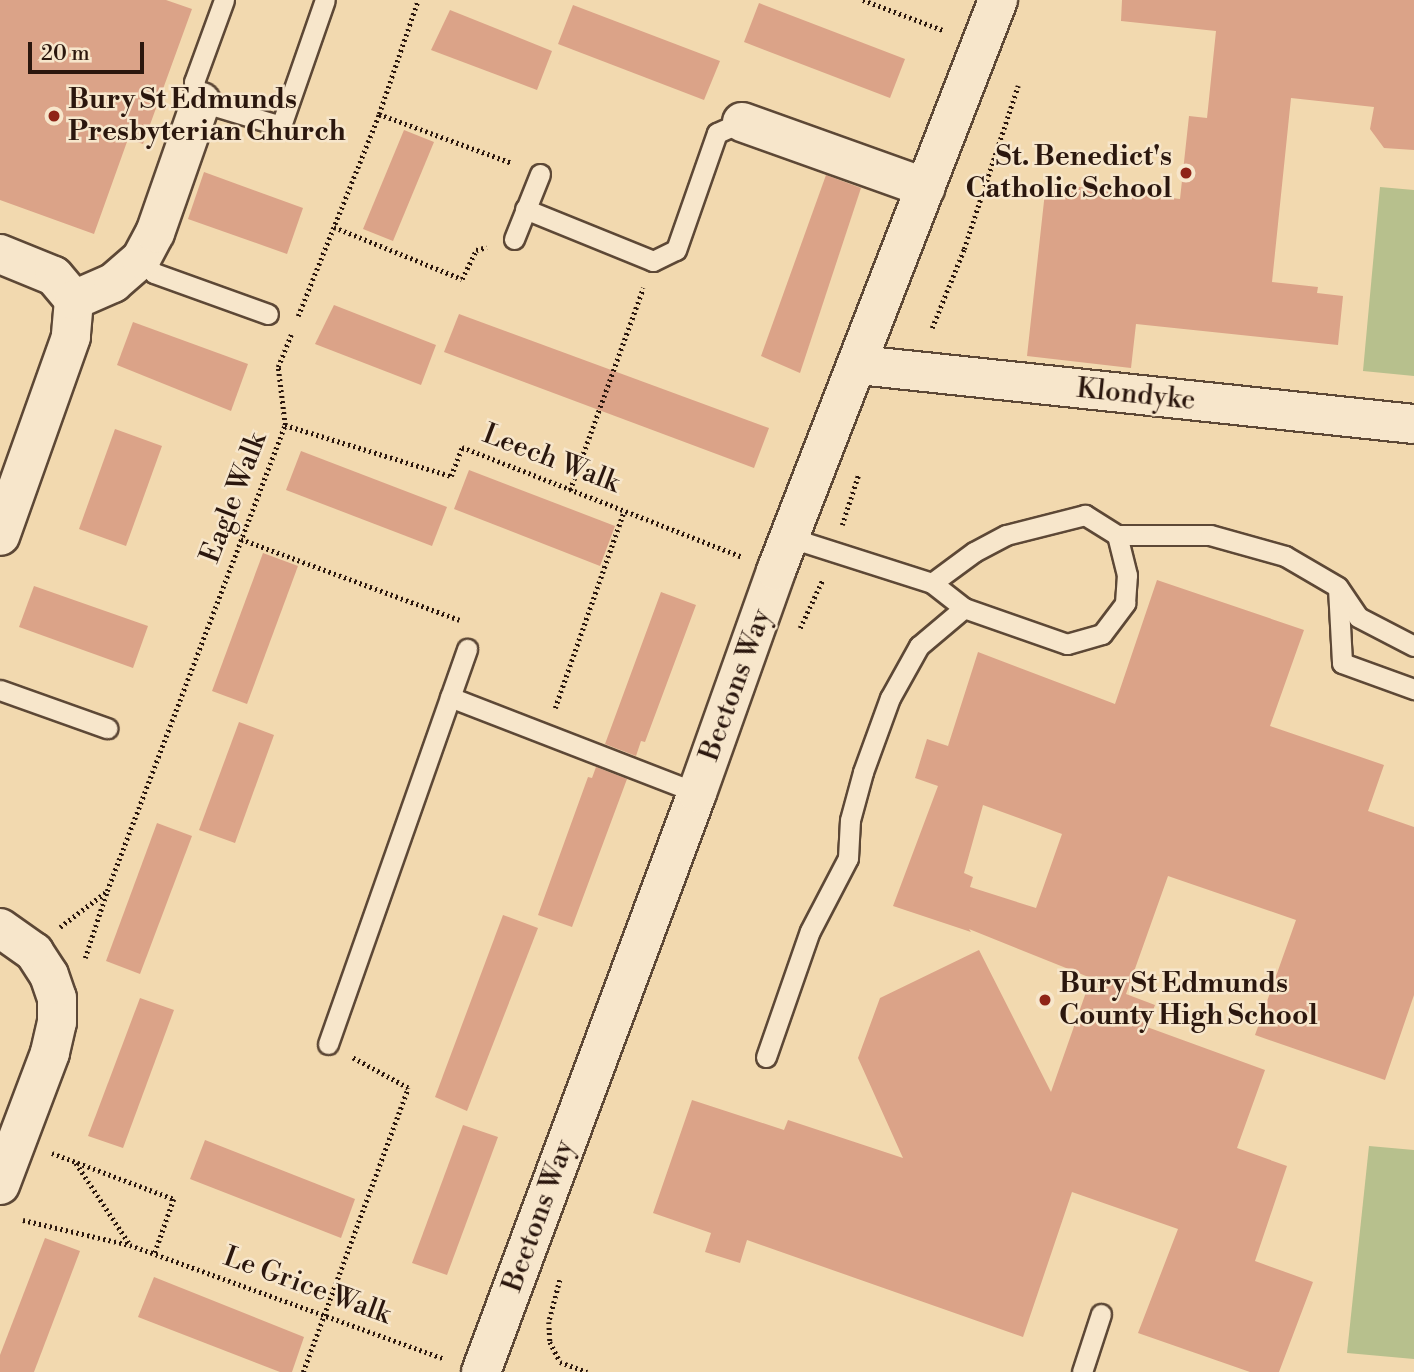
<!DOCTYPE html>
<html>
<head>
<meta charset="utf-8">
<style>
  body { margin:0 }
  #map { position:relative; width:1414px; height:1372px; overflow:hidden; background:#f2d9af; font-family:"Libre Bodoni",serif }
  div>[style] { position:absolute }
  .green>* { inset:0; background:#b7c08d }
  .building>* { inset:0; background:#dba388 }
  .path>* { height:4.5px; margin-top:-2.25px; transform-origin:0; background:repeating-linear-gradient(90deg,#2b170e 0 2px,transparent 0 5.5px) }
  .roads { filter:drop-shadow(2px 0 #5d4836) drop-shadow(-2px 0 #5d4836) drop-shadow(0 2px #5d4836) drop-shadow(0 -2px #5d4836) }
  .service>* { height:19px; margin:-9.5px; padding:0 9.5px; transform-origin:9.5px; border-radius:9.5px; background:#f7e6cb }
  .minor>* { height:38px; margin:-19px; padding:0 19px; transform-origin:19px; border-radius:19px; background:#f7e6cb }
  .tertiary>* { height:38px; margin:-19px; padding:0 19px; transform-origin:19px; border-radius:19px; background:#f7e6cb }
  .dots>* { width:19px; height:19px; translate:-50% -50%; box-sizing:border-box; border:4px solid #f7e6cb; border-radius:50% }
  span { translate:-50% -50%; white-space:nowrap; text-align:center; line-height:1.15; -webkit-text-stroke:5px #f7e6cb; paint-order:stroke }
  .poi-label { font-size:28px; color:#2b170e; font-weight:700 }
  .left { translate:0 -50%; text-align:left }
  .right { translate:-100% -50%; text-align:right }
  .street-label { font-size:28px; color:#2b170e }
  .scale { position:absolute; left:28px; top:42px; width:116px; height:32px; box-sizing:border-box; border:4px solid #2b170e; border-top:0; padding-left:9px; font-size:21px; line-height:24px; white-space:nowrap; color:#2b170e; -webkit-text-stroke:5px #f7e6cb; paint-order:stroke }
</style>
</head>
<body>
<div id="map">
  <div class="green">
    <div style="clip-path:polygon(1380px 187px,1414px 190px,1414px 376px,1363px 371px)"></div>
    <div style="clip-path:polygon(1369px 1146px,1414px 1150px,1414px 1359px,1347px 1353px)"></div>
  </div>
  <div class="building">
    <div style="clip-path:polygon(0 0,166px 0,192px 9px,143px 144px,128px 139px,94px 234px,0 200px)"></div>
    <div style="clip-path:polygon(1122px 0,1414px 0,1414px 150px,1384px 148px,1370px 129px,1374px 107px,1291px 98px,1272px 282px,1318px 287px,1317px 293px,1343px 296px,1338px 345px,1136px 324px,1131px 368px,1027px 356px,1046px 183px,1180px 199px,1189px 116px,1207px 118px,1216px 31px,1121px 21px)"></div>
    <div style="clip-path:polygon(759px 3px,905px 59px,890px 98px,744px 42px)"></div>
    <div style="clip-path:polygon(573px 5px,720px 61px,704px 100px,558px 44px)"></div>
    <div style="clip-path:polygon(450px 10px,552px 51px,537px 90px,431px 50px)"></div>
    <div style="clip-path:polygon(404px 130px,434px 142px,393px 241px,363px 229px)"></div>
    <div style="clip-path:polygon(204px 172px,303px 208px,287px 254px,188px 219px)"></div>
    <div style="clip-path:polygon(826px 175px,861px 188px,800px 373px,761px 356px)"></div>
    <div style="clip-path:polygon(334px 305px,436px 345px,421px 385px,315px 344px)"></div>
    <div style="clip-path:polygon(459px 314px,769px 428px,754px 468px,444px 352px)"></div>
    <div style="clip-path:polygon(133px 322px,248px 364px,231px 411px,117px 365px)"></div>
    <div style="clip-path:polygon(115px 429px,162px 446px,126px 546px,79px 529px)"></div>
    <div style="clip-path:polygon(301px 451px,447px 507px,432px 546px,286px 490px)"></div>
    <div style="clip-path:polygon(469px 470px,615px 526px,600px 566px,454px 509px)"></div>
    <div style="clip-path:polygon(263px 553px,298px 566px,247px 704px,212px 691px)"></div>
    <div style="clip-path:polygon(evenodd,1157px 580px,1304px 630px,1270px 726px,1384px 765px,1368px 811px,1414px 827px,1414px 995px,1385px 1080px,1255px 1035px,1296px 920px,1168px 876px,1126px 994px,1155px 1005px,1147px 1027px,1265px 1070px,1237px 1148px,1287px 1166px,1255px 1261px,1313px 1282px,1279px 1372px,1250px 1372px,1138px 1333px,1178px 1229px,1072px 1192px,1023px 1337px,747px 1240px,740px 1263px,705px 1252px,711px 1233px,653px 1213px,692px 1100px,784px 1130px,788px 1120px,903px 1158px,858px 1058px,880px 998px,979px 950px,1051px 1092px,1091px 978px,969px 929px,971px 932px,893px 906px,938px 786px,915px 778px,927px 739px,948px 746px,978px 652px,1115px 704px,1157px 580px,983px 805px,1062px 834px,1036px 908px,970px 887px,973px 877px,964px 873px,983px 805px)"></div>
    <div style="clip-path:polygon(34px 586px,148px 626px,133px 668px,19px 627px)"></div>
    <div style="clip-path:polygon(661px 592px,696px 605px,645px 742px,641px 741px,636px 756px,605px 744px)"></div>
    <div style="clip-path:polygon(239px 722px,274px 735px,235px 843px,199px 830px)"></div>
    <div style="clip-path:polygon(596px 767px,627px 779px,572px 927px,538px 915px,588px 777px,592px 778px)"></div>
    <div style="clip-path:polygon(157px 823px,192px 836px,140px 974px,106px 961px)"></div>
    <div style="clip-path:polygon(503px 915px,538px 928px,467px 1111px,435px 1097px)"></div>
    <div style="clip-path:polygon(140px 998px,174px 1010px,123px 1148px,88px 1136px)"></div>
    <div style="clip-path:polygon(463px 1125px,498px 1137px,447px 1275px,412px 1263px)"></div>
    <div style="clip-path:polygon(205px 1140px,355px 1199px,341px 1238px,190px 1179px)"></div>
    <div style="clip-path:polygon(45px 1238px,80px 1251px,34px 1372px,0 1372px,0 1355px)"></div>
    <div style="clip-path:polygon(154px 1277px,304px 1337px,292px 1372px,280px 1372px,138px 1317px)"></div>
  </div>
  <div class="path">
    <div style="left:863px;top:0;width:85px;rotate:20.6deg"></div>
    <div style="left:379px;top:114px;width:142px;rotate:20.2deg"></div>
    <div style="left:334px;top:227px;width:138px;rotate:22.1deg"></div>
    <div style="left:462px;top:279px;width:32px;rotate:-64deg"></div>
    <div style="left:476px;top:250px;width:11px;rotate:-15deg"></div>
    <div style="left:298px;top:316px;width:218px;rotate:-68.1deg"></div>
    <div style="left:379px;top:114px;width:120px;rotate:-71.1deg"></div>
    <div style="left:932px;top:328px;width:85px;rotate:-67.9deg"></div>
    <div style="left:964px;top:249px;width:172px;rotate:-71.7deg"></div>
    <div style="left:285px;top:425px;width:174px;rotate:17.1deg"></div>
    <div style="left:451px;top:476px;width:31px;rotate:-69deg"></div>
    <div style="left:462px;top:447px;width:301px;rotate:21.4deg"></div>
    <div style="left:570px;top:490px;width:215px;rotate:-70.1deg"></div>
    <div style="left:842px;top:525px;width:52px;rotate:-71.9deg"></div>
    <div style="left:241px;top:539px;width:233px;rotate:20.3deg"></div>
    <div style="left:800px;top:628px;width:54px;rotate:-64.9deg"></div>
    <div style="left:555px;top:708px;width:209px;rotate:-70.7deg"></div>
    <div style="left:60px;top:927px;width:58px;rotate:-37.3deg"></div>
    <div style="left:85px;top:958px;width:71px;rotate:-71.8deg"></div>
    <div style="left:107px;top:891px;width:499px;rotate:-69.1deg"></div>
    <div style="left:285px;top:425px;width:58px;rotate:-96.9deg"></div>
    <div style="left:278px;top:367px;width:35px;rotate:-68deg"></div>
    <div style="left:52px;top:1153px;width:130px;rotate:20.7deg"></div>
    <div style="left:174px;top:1199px;width:57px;rotate:109.4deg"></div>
    <div style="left:76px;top:1163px;width:96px;rotate:56.5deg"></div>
    <div style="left:23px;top:1220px;width:110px;rotate:13.2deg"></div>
    <div style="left:130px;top:1245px;width:335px;rotate:19.9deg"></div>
    <div style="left:560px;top:1280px;width:43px;rotate:104.7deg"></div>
    <div style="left:549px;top:1322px;width:20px;rotate:87deg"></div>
    <div style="left:550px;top:1342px;width:22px;rotate:63deg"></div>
    <div style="left:560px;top:1362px;width:29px;rotate:20deg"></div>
    <div style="left:303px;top:1372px;width:303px;rotate:-69.7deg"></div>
    <div style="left:408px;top:1088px;width:63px;rotate:-151.4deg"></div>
  </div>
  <div class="roads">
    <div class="service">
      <div style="left:224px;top:0;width:87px;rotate:110.1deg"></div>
      <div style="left:194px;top:82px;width:21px;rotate:71deg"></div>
      <div style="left:201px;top:102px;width:84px;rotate:16.7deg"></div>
      <div style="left:281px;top:126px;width:133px;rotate:-70.8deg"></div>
      <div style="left:525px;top:209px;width:138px;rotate:22.1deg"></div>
      <div style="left:653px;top:261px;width:25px;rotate:-26deg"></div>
      <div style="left:676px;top:250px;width:124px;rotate:-70.7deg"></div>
      <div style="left:717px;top:133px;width:27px;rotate:-24deg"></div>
      <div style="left:514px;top:239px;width:70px;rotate:-68.2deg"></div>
      <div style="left:141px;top:259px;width:19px;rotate:47deg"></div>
      <div style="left:154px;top:273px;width:121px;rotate:19.8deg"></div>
      <div style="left:1117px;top:535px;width:93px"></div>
      <div style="left:1210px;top:535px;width:78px;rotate:15.6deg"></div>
      <div style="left:1285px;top:556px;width:61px;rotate:30.3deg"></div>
      <div style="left:1338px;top:587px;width:36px;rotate:56deg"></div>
      <div style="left:1358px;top:617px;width:63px;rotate:27.4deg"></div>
      <div style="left:791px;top:538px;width:148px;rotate:17.7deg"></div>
      <div style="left:932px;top:583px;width:41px;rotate:38deg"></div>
      <div style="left:964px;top:608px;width:109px;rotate:19.3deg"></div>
      <div style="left:1067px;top:644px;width:36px;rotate:-16deg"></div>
      <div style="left:1102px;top:634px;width:39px;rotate:-53deg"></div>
      <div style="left:1125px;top:603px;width:28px;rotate:-86deg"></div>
      <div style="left:1127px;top:575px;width:41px;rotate:-104deg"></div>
      <div style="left:1117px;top:535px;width:38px;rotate:-148deg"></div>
      <div style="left:1085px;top:515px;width:81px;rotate:165.8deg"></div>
      <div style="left:1006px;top:535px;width:36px;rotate:152deg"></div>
      <div style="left:974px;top:552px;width:52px;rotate:143.6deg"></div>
      <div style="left:1338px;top:588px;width:75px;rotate:86.9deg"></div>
      <div style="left:1342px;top:663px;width:77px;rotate:19.9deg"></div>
      <div style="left:0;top:690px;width:114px;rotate:19.6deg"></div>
      <div style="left:450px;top:697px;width:265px;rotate:21.2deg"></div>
      <div style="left:328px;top:1044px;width:419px;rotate:-70.6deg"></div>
      <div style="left:766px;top:1057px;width:133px;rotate:-70.8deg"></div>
      <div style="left:810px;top:931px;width:82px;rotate:-62.5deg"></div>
      <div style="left:848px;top:858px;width:38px;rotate:-87deg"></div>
      <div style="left:850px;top:820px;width:50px;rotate:-74.8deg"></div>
      <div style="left:863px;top:772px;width:79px;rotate:-70deg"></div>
      <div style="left:890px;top:698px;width:60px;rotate:-60.9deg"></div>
      <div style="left:919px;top:646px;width:59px;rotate:-40.2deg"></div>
      <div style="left:1082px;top:1372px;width:61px;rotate:-71.9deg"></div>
    </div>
    <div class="minor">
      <div style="left:742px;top:122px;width:195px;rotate:19.7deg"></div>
      <div style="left:0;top:254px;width:58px;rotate:22.2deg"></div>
      <div style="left:54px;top:276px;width:31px;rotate:50deg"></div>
      <div style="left:74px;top:300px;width:37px;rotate:95deg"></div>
      <div style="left:71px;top:337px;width:211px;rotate:109.6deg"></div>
      <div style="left:74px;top:300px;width:43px;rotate:-23.6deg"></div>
      <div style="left:113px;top:283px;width:37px;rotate:-41deg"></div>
      <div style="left:141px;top:259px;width:30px;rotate:-62deg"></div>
      <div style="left:155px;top:233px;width:139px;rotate:-70.7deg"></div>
      <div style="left:859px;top:365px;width:558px;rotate:6.07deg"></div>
      <div style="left:0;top:928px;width:42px;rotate:35.2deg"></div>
      <div style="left:34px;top:952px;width:27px;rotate:57deg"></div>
      <div style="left:49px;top:975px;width:24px;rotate:71deg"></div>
      <div style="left:57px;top:998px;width:24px;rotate:90deg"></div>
      <div style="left:57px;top:1022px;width:32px;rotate:103deg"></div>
      <div style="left:50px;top:1053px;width:141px;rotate:110.7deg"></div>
    </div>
    <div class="tertiary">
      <div style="left:481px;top:1372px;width:618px;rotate:-69.54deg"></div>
      <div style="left:697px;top:793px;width:236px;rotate:-70.4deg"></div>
      <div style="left:776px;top:571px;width:613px;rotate:-68.75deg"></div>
    </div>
  </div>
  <div class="dots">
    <div style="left:54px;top:116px;background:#8f2418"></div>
    <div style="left:1186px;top:173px;background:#8f2418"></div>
    <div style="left:1045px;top:1000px;background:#8f2418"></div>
  </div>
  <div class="poi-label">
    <span class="left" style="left:68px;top:116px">Bury St Edmunds<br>Presbyterian Church</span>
    <span class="right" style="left:1172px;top:173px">St. Benedict's<br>Catholic School</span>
    <span class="left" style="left:1059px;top:1000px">Bury St Edmunds<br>County High School</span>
  </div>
  <div class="street-label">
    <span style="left:1136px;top:395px;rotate:6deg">Klondyke</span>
    <span style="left:551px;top:459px;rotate:21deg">Leech Walk</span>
    <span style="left:234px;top:498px;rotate:-69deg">Eagle Walk</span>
    <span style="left:736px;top:685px;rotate:-70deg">Beetons Way</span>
    <span style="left:539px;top:1216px;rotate:-70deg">Beetons Way</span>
    <span style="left:307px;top:1286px;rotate:20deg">Le Grice Walk</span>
  </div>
  <div class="scale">20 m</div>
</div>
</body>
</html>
